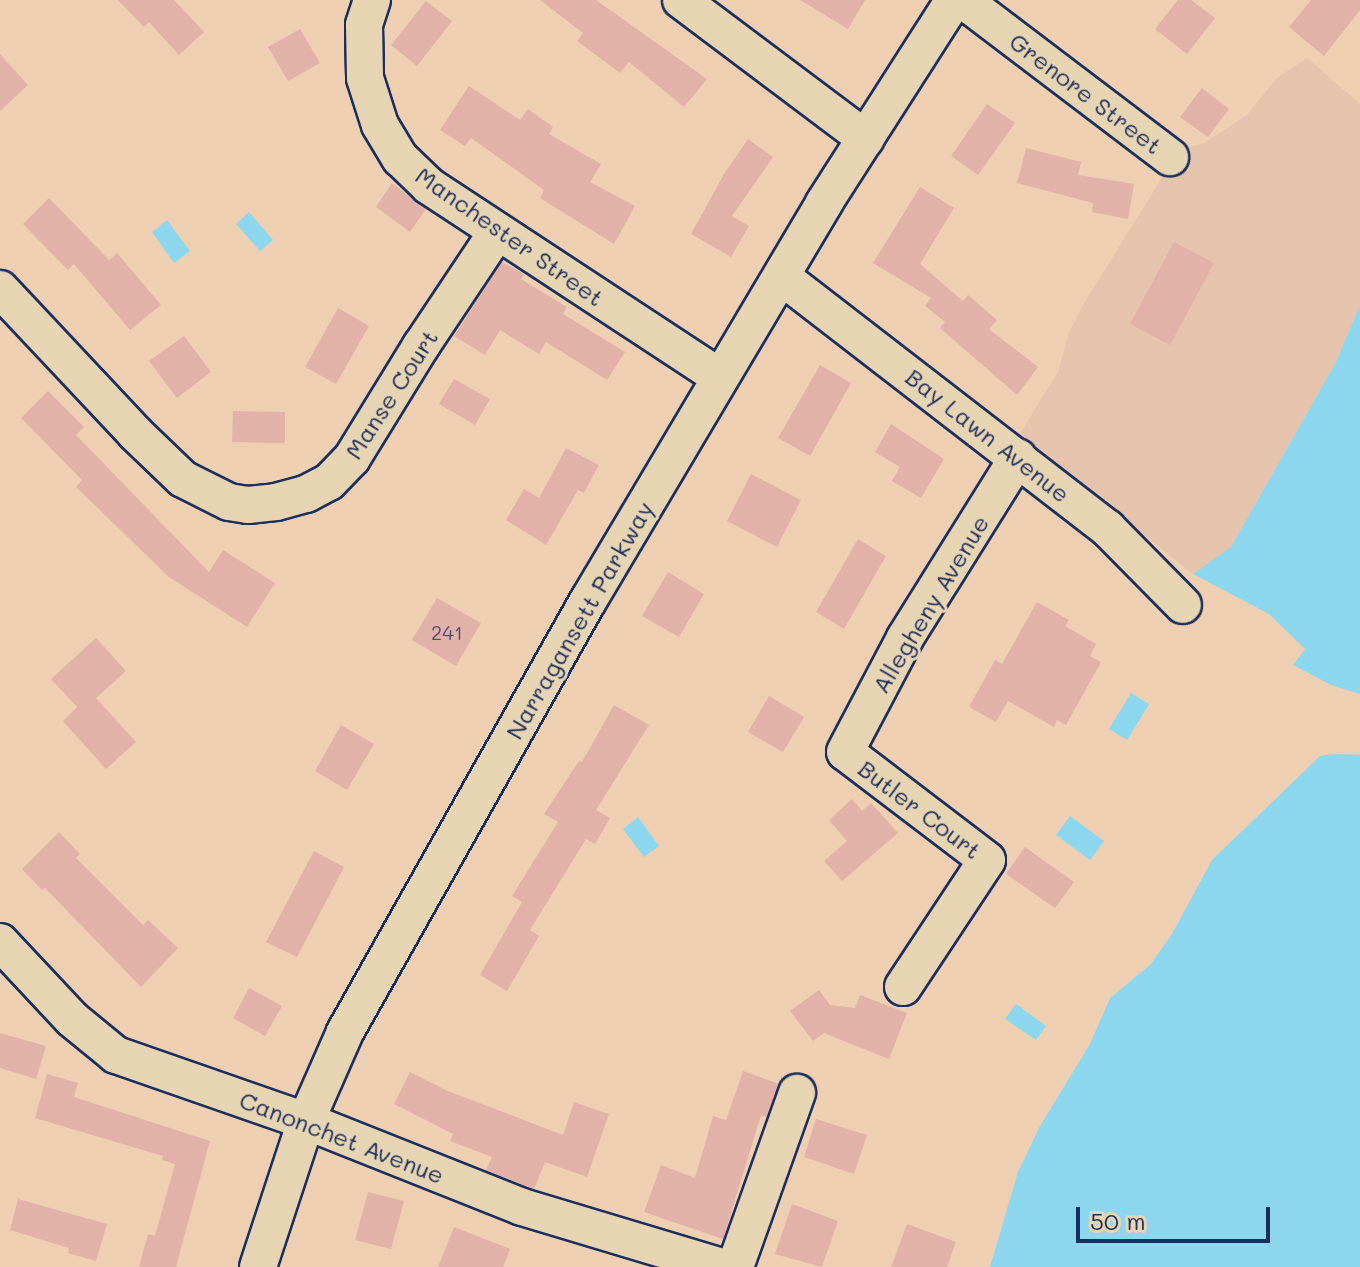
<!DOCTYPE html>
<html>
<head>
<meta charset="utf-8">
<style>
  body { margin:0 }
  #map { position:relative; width:1360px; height:1267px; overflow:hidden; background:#eecfb2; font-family:Mali,sans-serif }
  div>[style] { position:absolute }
  .built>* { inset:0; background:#e6c3ad }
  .water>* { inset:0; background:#8cd7ed }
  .building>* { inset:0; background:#e2b2a9 }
  .roads { filter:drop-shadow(2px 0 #1b2f5e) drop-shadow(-2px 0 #1b2f5e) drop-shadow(0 2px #1b2f5e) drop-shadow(0 -2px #1b2f5e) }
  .minor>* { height:36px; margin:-18px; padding:0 18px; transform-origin:18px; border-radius:18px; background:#e7d4b2 }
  span { translate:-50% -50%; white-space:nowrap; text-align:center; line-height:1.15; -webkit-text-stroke:6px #e7d4b2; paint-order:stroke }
  .number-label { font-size:20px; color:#4d5071 }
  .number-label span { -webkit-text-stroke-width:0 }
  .street-label { font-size:24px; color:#1b2f5e }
  .scale { position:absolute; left:1076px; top:1207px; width:194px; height:36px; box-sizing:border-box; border:4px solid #1b2f5e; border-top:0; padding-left:10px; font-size:24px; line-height:28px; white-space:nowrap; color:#1b2f5e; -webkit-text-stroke:6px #e7d4b2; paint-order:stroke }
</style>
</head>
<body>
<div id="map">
  <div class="built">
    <div style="clip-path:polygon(1307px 58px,1360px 104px,1360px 305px,1336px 362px,1231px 547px,1193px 574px,1118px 514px,1015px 442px,1058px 372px,1069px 332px,1085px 302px,1163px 176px,1174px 152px,1204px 143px,1247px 115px,1277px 78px)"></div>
  </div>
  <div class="water">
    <div style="clip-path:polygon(249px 212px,273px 240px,260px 251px,236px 224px)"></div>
    <div style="clip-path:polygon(167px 220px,190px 251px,174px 263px,152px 232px)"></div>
    <div style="clip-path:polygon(1360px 305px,1360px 694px,1331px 685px,1293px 665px,1305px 649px,1269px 614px,1193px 574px,1231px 547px,1336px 362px)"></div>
    <div style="clip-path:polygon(1131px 693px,1149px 704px,1127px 740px,1109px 729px)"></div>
    <div style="clip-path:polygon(1335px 754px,1360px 755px,1360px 1267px,990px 1267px,1018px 1172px,1040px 1126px,1090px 1044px,1110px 998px,1150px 965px,1172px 934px,1212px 860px,1320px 756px)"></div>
    <div style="clip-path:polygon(1070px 816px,1104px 841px,1090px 860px,1056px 835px)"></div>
    <div style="clip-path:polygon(638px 817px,659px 846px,644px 857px,623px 829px)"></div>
    <div style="clip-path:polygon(1016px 1004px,1046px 1026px,1036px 1040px,1005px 1019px)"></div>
  </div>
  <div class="building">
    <div style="clip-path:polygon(118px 0,174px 0,204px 32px,179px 55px,149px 22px,144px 27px)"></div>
    <div style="clip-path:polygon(540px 0,596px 0,707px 79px,684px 107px,629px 62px,620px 73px,577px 41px,583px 33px)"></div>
    <div style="clip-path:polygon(800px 0,865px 0,848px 29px)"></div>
    <div style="clip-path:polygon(1178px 0,1191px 0,1215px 18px,1187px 54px,1155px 29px)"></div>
    <div style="clip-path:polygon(1311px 0,1360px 0,1360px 10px,1324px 56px,1289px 27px)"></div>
    <div style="clip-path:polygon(426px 1px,452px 21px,417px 66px,391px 45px)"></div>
    <div style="clip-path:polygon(300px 29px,320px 63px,288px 81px,268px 47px)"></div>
    <div style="clip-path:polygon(0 54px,28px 85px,0 111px)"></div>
    <div style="clip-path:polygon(469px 86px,520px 120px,528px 109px,553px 127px,549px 134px,601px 164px,590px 182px,635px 206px,614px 244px,540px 198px,544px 190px,471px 138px,465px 146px,440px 130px)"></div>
    <div style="clip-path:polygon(1202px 88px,1229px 109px,1208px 137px,1180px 117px)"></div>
    <div style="clip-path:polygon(987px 104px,1015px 123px,978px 175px,951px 156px)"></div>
    <div style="clip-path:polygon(748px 139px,773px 157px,732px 216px,749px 226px,731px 257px,691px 234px,724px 174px)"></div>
    <div style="clip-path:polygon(1026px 148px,1081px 162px,1078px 175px,1134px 184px,1128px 219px,1092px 212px,1093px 203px,1017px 183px)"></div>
    <div style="clip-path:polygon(392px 183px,426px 209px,410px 232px,376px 207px)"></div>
    <div style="clip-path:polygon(920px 187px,954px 208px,920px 264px,963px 301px,968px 295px,997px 320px,989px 329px,1038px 367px,1017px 395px,940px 328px,945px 322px,925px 306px,931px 298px,873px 263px)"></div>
    <div style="clip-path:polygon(49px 198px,109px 260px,117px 253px,161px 305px,130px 330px,74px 264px,68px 270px,23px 224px)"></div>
    <div style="clip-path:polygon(1174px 242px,1214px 263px,1170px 345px,1130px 324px)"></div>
    <div style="clip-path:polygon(502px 262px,524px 274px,521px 279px,567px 307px,563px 314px,625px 352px,607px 380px,546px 342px,539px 354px,500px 330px,485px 355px,454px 336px)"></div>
    <div style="clip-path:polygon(338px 308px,369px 326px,336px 384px,305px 367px)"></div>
    <div style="clip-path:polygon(184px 336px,211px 372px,177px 398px,149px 361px)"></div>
    <div style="clip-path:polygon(820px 365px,851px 383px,810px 456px,778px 438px)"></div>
    <div style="clip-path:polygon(454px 379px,490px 399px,475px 425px,439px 404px)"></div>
    <div style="clip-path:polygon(48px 391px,84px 427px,76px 435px,209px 572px,223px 550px,275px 583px,247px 627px,169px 577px,76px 487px,82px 480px,21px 418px)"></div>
    <div style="clip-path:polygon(233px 411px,285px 412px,285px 443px,232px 442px)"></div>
    <div style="clip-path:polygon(891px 424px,944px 459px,921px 498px,892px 481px,900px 467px,875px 452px)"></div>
    <div style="clip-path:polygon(566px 448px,599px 465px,584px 493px,578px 490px,546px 545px,506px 520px,524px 489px,539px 498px)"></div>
    <div style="clip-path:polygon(751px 474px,801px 500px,777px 547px,727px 521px)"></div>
    <div style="clip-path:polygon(858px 539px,886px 556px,844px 629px,816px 612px)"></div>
    <div style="clip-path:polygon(668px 572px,704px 594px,679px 637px,642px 616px)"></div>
    <div style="clip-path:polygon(437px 598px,481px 623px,456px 666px,412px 640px)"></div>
    <div style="clip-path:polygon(1037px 602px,1069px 620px,1065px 626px,1096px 644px,1090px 656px,1101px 662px,1066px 725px,1057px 720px,1054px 727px,1008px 701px,996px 722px,969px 707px,995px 660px,1002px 664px)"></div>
    <div style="clip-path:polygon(96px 638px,126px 671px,96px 698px,136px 742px,106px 769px,63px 721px,77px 707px,51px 679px)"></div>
    <div style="clip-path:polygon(769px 696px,804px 717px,783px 752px,748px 732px)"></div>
    <div style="clip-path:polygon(614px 705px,649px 725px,596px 810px,610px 818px,595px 844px,586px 839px,530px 930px,539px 936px,507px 991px,480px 975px,522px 902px,512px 896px,558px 822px,544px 814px,579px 761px,582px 762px)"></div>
    <div style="clip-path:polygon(341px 725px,374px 744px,347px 790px,315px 771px)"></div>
    <div style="clip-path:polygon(852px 799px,862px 811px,871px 803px,898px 833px,842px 881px,824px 861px,847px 841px,829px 820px)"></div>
    <div style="clip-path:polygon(59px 832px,80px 854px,76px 858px,143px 925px,148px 920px,178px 948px,141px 987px,45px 888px,42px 890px,22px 869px)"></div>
    <div style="clip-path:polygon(1025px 847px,1074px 882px,1055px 908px,1006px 874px)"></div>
    <div style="clip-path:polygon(314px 851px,344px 867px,297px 957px,266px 942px)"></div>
    <div style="clip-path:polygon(249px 988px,282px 1006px,265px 1036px,233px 1018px)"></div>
    <div style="clip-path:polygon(819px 990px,830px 1005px,855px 1008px,860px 995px,907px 1013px,889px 1059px,824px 1033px,813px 1041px,790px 1011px)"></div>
    <div style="clip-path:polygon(0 1033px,46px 1046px,36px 1079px,0 1068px)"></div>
    <div style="clip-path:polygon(743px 1071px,779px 1084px,766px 1117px,761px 1115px,723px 1239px,644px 1212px,661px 1165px,695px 1178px,713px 1116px,726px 1120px)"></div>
    <div style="clip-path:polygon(410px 1072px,448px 1091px,563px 1135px,574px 1102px,609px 1114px,587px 1177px,545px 1162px,534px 1189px,486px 1170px,492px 1157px,450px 1141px,453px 1134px,394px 1104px)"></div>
    <div style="clip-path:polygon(47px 1074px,78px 1083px,74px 1097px,210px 1141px,176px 1267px,139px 1267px,148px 1234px,155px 1236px,175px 1164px,162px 1160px,163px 1156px,35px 1118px)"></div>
    <div style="clip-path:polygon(816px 1119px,867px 1135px,854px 1174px,804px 1157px)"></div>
    <div style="clip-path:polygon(368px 1192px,404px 1201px,391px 1249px,355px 1240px)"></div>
    <div style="clip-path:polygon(18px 1199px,107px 1224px,96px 1261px,68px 1253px,69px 1248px,10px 1230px)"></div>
    <div style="clip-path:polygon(792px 1204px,838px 1221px,822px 1267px,775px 1254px)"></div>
    <div style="clip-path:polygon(907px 1224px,956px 1242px,947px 1267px,891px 1267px)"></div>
    <div style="clip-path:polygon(454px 1227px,510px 1249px,503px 1267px,438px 1267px)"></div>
  </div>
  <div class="roads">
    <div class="minor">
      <div style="left:372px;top:0;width:26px;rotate:108deg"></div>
      <div style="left:364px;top:25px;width:53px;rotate:88.9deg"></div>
      <div style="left:365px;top:78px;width:49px;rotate:72.3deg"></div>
      <div style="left:380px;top:125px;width:39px;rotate:59deg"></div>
      <div style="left:400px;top:158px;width:40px;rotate:44deg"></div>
      <div style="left:429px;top:186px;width:348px;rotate:33.3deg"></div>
      <div style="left:681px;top:0;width:231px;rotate:36.9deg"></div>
      <div style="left:963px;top:0;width:260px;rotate:37.2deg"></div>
      <div style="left:782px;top:277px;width:411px;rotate:37.7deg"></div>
      <div style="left:1107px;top:528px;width:108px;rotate:45.4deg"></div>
      <div style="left:0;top:289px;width:197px;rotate:46.8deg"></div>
      <div style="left:135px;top:433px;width:66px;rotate:43.8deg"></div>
      <div style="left:183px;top:479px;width:51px;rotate:26.6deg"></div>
      <div style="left:229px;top:502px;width:19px;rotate:9deg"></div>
      <div style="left:248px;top:505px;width:28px;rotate:-6deg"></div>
      <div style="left:276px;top:502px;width:31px;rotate:-15deg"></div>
      <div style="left:306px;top:494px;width:26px;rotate:-28deg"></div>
      <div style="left:329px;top:482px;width:33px;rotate:-46deg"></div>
      <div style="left:352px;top:458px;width:132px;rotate:-58.4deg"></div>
      <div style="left:421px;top:346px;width:137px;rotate:-56.3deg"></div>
      <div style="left:0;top:942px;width:105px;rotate:46.9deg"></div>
      <div style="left:72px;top:1019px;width:57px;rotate:39.3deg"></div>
      <div style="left:116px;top:1055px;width:201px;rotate:19.2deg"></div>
      <div style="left:306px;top:1121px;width:232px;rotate:21.7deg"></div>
      <div style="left:522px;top:1207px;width:209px;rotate:16.7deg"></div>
      <div style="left:903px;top:987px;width:152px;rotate:-56.5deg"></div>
      <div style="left:987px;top:860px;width:178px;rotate:-142.7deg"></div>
      <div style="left:845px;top:752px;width:129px;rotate:-62.2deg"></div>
      <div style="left:905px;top:638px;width:213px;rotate:-58deg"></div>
      <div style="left:258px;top:1267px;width:154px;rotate:-71.8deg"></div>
      <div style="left:306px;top:1121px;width:97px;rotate:-66.3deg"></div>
      <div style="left:345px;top:1032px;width:495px;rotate:-60.6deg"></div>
      <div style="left:588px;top:601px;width:463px;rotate:-59.3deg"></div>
      <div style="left:824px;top:203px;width:241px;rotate:-57.4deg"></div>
      <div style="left:735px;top:1267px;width:185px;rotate:-70.4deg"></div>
    </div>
  </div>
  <div class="number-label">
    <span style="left:447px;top:632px">241</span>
  </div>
  <div class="street-label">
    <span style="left:1086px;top:93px;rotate:37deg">Grenore Street</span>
    <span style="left:510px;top:236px;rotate:35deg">Manchester Street</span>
    <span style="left:391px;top:394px;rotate:-57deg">Manse Court</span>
    <span style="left:988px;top:435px;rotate:38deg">Bay Lawn Avenue</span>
    <span style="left:930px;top:604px;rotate:-59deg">Allegheny Avenue</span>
    <span style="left:579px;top:620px;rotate:-60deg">Narragansett Parkway</span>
    <span style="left:920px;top:809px;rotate:37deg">Butler Court</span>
    <span style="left:342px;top:1137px;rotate:21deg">Canonchet Avenue</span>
  </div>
  <div class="scale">50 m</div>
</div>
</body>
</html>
